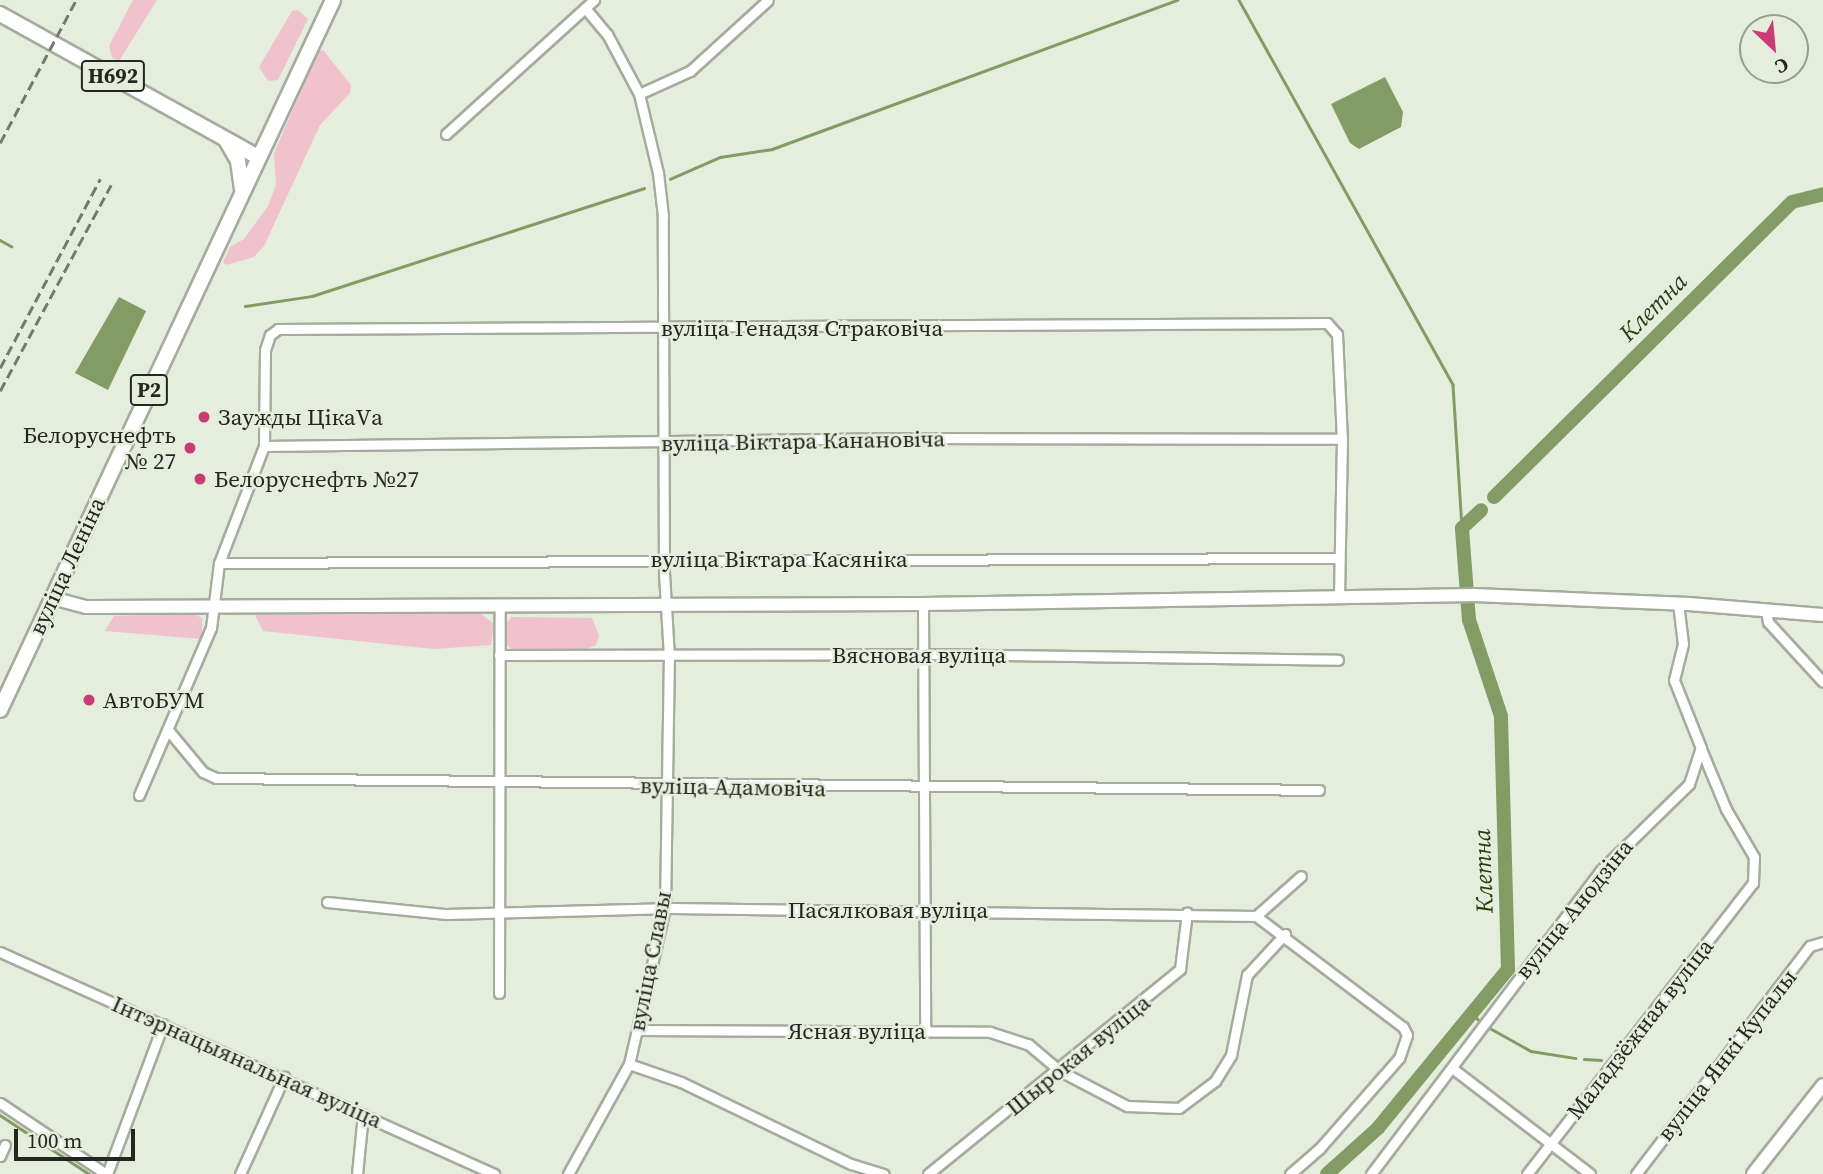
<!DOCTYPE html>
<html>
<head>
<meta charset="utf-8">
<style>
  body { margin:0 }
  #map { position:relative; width:1823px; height:1174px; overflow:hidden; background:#e5eddd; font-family:"Source Serif 4",serif }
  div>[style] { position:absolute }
  .green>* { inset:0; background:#f0c2ce }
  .water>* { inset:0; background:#839b64 }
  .stream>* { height:2.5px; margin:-1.25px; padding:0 1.25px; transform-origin:1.25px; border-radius:1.25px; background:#839b64 }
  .river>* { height:14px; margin:-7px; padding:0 7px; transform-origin:7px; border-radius:7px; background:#839b64 }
  .roads { filter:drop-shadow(2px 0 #a5ac9d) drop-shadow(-2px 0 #a5ac9d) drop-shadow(0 2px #a5ac9d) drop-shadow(0 -2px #a5ac9d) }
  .minor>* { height:9px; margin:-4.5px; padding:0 4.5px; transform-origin:4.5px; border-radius:4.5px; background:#fff }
  .tertiary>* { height:12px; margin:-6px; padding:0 6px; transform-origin:6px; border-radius:6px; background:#fff }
  .primary>* { height:14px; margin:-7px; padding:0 7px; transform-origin:7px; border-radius:7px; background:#fff }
  .rail>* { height:2.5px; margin-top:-1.25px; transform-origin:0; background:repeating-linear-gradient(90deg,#757a70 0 10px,transparent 0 15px) }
  .dots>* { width:19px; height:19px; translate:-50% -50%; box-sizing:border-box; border:4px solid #e5eddd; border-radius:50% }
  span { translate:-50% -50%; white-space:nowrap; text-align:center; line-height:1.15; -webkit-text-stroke:5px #e5eddd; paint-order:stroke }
  .shield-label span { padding:2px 5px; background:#e5eddd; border:2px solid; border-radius:5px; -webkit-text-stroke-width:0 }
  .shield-label { font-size:21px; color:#242721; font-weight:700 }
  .street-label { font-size:23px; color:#242721 }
  .poi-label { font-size:23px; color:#242721 }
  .left { translate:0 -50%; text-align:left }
  .right { translate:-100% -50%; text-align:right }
  .water-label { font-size:24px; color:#2a3a11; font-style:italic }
  .north { position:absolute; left:1739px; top:14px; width:70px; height:70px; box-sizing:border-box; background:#e5eddd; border:2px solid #989e92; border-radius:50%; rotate:154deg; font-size:19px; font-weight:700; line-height:28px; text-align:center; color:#242721 }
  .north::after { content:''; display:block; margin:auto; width:24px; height:32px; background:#c83d74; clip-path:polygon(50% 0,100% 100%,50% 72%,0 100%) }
  .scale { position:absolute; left:14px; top:1129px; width:121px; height:32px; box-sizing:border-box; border:4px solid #242721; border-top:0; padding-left:9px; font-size:21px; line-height:24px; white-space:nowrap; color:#242721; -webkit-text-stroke:5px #e5eddd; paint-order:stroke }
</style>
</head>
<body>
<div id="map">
  <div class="green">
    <div style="clip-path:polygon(133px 0,157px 0,119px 61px,112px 58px,109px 46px)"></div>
    <div style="clip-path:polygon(298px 10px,308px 19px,278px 80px,268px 81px,259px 67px,292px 11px)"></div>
    <div style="clip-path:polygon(323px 50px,351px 85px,350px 93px,320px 125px,264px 246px,254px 257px,226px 265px,223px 262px,230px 247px,244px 239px,268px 206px,276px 185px,274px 153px,318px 51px)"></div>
    <div style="clip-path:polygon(192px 613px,202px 618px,202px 639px,105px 631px,114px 616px)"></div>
    <div style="clip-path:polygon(480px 613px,494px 624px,491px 645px,434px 649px,263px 631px,255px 615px)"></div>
    <div style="clip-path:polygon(511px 617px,592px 618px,599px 635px,596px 645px,586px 649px,512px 650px,504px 642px,506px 624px)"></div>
  </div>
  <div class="water">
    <div style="clip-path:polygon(1385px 77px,1403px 112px,1401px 127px,1359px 149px,1350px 143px,1331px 104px)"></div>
    <div style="clip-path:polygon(119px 297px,146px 311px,108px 390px,75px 373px)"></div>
  </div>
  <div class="stream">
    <div style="left:1239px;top:0;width:440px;rotate:60.9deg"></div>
    <div style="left:1453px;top:385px;width:143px;rotate:86.4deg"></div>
    <div style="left:670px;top:179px;width:55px;rotate:-23.7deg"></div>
    <div style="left:720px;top:157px;width:53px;rotate:-8.7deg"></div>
    <div style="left:772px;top:149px;width:432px;rotate:-20.2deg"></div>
    <div style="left:0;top:240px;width:13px;rotate:29deg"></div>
    <div style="left:245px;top:306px;width:68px;rotate:-8.5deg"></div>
    <div style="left:312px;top:296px;width:349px;rotate:-18deg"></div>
    <div style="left:1473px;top:1015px;width:9px;rotate:41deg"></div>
    <div style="left:1488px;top:1027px;width:49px;rotate:29.2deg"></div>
    <div style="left:1531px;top:1051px;width:45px;rotate:9deg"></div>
    <div style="left:1584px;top:1059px;width:17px;rotate:3deg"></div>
    <div style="left:0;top:1115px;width:107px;rotate:33.5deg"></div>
  </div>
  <div class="river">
    <div style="left:1494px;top:497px;width:419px;rotate:-44.7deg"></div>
    <div style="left:1792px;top:202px;width:32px;rotate:-14deg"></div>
    <div style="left:1327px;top:1174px;width:69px;rotate:-42deg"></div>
    <div style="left:1378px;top:1128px;width:205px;rotate:-50.7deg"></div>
    <div style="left:1508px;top:969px;width:253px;rotate:-91.6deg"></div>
    <div style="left:1501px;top:716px;width:101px;rotate:-108.4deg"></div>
    <div style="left:1469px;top:620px;width:92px;rotate:-94.4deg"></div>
    <div style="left:1462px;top:528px;width:26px;rotate:-43deg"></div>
  </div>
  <div class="roads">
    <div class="minor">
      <div style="left:585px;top:8px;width:34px;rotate:50deg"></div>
      <div style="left:607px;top:34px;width:68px;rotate:61.9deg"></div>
      <div style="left:639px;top:94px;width:56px;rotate:-24.3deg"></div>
      <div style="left:690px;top:71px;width:105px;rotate:-42.3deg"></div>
      <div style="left:446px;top:134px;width:200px;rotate:-42.2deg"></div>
      <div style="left:264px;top:446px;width:644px;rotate:-0.71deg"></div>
      <div style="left:908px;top:438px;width:434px;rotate:0.1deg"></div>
      <div style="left:219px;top:563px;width:1120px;rotate:-0.26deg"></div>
      <div style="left:923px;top:604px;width:426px;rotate:89.7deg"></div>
      <div style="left:1766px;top:610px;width:12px;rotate:81deg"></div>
      <div style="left:1768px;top:622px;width:81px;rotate:47.5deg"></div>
      <div style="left:499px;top:655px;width:425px;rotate:-0.1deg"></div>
      <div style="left:924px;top:654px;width:414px;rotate:0.8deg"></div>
      <div style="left:168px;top:730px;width:55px;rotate:50.2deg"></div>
      <div style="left:203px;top:772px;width:14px;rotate:25deg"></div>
      <div style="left:216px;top:778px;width:1103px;rotate:0.62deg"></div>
      <div style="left:139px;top:795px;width:182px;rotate:-66.7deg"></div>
      <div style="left:211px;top:628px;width:65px;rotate:-83deg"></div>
      <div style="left:219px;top:563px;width:125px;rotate:-69deg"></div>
      <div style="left:264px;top:446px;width:96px;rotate:-89.4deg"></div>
      <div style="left:265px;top:350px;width:16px;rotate:-72deg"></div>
      <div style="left:270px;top:335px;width:10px;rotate:-37deg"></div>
      <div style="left:278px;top:329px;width:1049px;rotate:-0.33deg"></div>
      <div style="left:1327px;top:323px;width:15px;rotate:48deg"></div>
      <div style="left:1337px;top:334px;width:105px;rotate:87.3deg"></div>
      <div style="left:1342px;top:439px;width:158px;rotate:91.1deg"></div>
      <div style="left:327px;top:902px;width:120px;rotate:5.8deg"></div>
      <div style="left:446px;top:914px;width:226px;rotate:-1.5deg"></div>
      <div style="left:672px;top:908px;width:584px;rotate:0.78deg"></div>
      <div style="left:1256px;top:916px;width:184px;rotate:37.1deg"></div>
      <div style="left:1403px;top:1027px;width:9px;rotate:63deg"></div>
      <div style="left:1407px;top:1035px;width:24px;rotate:109deg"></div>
      <div style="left:1399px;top:1058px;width:120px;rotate:131.3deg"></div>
      <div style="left:1320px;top:1148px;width:40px;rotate:139deg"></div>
      <div style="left:1256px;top:916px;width:60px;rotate:-41.6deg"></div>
      <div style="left:0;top:952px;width:542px;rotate:24.2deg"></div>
      <div style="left:499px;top:993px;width:387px;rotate:-89.9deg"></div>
      <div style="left:638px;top:1030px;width:352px;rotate:0.3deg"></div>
      <div style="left:990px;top:1032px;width:40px;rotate:18deg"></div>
      <div style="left:1028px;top:1044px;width:42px;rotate:40.2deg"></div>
      <div style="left:1060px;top:1071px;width:76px;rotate:27.6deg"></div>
      <div style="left:1127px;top:1106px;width:52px;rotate:2.2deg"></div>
      <div style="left:1179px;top:1108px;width:45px;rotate:-36.9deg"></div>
      <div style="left:1215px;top:1081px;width:31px;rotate:-58deg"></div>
      <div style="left:1231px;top:1055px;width:82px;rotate:-78.7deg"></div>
      <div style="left:1247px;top:975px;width:56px;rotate:-47.2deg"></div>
      <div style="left:629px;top:1064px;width:55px;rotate:19.1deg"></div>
      <div style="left:681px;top:1082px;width:189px;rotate:25.8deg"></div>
      <div style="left:851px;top:1164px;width:34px;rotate:17deg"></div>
      <div style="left:1452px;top:1068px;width:174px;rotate:37.5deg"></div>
      <div style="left:0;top:1103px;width:128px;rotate:33.8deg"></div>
      <div style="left:0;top:1156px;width:12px;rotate:-66deg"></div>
      <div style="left:107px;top:1174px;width:160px;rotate:-69.5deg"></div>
      <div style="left:240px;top:1174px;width:107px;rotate:-65.6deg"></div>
      <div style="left:357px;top:1174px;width:60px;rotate:-84.3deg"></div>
      <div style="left:568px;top:1174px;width:126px;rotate:-61deg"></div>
      <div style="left:629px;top:1064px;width:160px;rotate:-77deg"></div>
      <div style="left:665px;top:908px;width:251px;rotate:-89.1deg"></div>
      <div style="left:669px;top:657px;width:84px;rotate:-93.4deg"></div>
      <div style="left:664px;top:573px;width:357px;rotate:-90.2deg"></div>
      <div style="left:663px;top:216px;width:43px;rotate:-96.6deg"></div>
      <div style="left:658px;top:173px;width:81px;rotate:-103.5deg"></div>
      <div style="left:928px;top:1174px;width:325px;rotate:-39.1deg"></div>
      <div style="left:1180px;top:969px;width:57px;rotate:-83deg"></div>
      <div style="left:1371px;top:1174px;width:381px;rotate:-52.9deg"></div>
      <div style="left:1601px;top:870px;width:123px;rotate:-44.3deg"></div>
      <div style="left:1689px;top:784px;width:38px;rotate:-72deg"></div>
      <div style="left:1701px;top:748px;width:73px;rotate:-111.7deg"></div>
      <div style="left:1674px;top:680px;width:37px;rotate:-76deg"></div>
      <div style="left:1683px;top:644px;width:41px;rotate:-97deg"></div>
      <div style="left:1527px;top:1174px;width:368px;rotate:-52.2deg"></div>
      <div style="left:1753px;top:883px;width:26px;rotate:-88deg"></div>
      <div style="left:1754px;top:857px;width:56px;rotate:-120.3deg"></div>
      <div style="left:1726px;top:809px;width:65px;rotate:-112.6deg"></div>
      <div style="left:1636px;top:1174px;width:287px;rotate:-52.7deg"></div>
      <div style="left:1810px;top:946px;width:14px;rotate:-17deg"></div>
    </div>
    <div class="tertiary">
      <div style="left:52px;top:598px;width:35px;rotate:15deg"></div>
      <div style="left:86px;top:607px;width:837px;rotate:-0.21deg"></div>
      <div style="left:923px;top:604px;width:551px;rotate:-0.94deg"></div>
      <div style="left:1474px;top:595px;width:215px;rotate:2.4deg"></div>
      <div style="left:1689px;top:604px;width:134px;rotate:4.7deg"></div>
      <div style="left:1753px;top:1174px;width:113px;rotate:-51.8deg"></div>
    </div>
    <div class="primary">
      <div style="left:0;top:14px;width:295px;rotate:29deg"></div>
      <div style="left:226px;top:140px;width:24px;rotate:60deg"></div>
      <div style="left:238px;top:161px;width:28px;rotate:82deg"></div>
      <div style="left:0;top:710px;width:784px;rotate:-64.87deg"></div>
    </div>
  </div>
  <div class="rail">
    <div style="left:0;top:143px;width:162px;rotate:-62deg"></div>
    <div style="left:0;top:368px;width:214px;rotate:-62.1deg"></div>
    <div style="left:0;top:391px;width:234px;rotate:-61.7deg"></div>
  </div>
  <div class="dots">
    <div style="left:204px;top:417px;background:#c83d74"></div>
    <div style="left:190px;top:448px;background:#c83d74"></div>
    <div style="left:200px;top:479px;background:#c83d74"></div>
    <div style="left:89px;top:700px;background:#c83d74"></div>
  </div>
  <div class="shield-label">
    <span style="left:113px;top:76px">Н692</span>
    <span style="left:149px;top:390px">Р2</span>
  </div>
  <div class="street-label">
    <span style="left:802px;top:328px">вуліца Генадзя Страковіча</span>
    <span style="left:803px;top:441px;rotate:-1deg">вуліца Віктара Канановіча</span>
    <span style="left:779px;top:559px">вуліца Віктара Касяніка</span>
    <span style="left:67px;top:566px;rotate:-65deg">вуліца Леніна</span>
    <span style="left:919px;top:655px">Вясновая вуліца</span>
    <span style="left:733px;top:787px;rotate:1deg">вуліца Адамовіча</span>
    <span style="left:1574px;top:909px;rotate:-51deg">вуліца Анодзіна</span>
    <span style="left:888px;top:910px">Пасялковая вуліца</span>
    <span style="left:650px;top:961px;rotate:-79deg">вуліца Славы</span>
    <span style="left:1640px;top:1029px;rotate:-52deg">Маладзёжная вуліца</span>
    <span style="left:857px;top:1031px">Ясная вуліца</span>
    <span style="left:1078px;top:1055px;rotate:-39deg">Шырокая вуліца</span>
    <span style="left:1727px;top:1055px;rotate:-52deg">вуліца Янкі Купалы</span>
    <span style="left:247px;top:1062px;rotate:24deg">Інтэрнацыянальная вуліца</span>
  </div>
  <div class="poi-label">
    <span class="left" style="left:218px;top:417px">Заужды ЦікаVа</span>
    <span class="right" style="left:176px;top:448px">Белоруснефть<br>№ 27</span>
    <span class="left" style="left:214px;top:479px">Белоруснефть №27</span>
    <span class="left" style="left:103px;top:700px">АвтоБУМ</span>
  </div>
  <div class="water-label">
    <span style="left:1653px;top:307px;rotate:-45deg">Клетна</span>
    <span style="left:1483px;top:871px;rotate:-92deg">Клетна</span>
  </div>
  <div class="north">С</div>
  <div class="scale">100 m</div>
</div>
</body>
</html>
